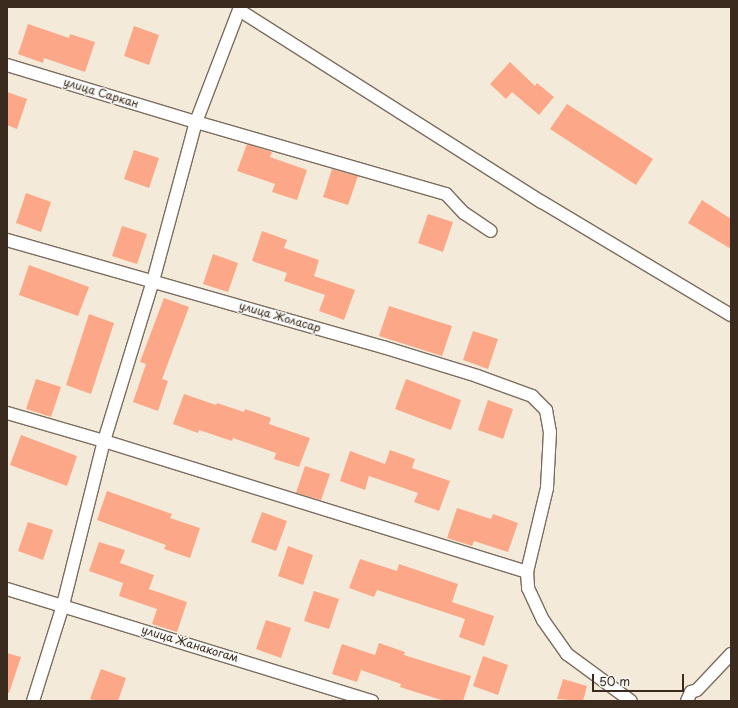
<!DOCTYPE html>
<html>
<head>
<meta charset="utf-8">
<style>
  body { margin:0 }
  #map { position:relative; width:738px; height:708px; overflow:hidden; background:#f3ead9; font-family:"Playpen Sans",sans-serif }
  div>[style] { position:absolute }
  .building>* { inset:0; background:#fca888 }
  .roads { filter:drop-shadow(1px 0 #7b6d5f) drop-shadow(-1px 0 #7b6d5f) drop-shadow(0 1px #7b6d5f) drop-shadow(0 -1px #7b6d5f) }
  .minor>* { height:12px; margin:-6px; padding:0 6px; transform-origin:6px; border-radius:6px; background:#fff }
  span { translate:-50% -50%; white-space:nowrap; text-align:center; line-height:1.15; -webkit-text-stroke:3px #f6f6f2; paint-order:stroke }
  .street-label { font-size:11px; color:#3b2a1e }
  .frame { position:absolute; inset:0; border:8px solid #3b2a1e; pointer-events:none }
  .scale { position:absolute; left:592px; top:674px; width:92px; height:18px; box-sizing:border-box; border:2px solid #3b2a1e; border-top:0; padding-left:5px; font-size:12px; line-height:14px; white-space:nowrap; color:#3b2a1e; -webkit-text-stroke:3px #f6f6f2; paint-order:stroke }
</style>
</head>
<body>
<div id="map">
  <div class="building">
    <div style="clip-path:polygon(28px 24px,69px 38px,70px 34px,95px 42px,85px 72px,44px 58px,43px 63px,18px 54px)"></div>
    <div style="clip-path:polygon(134px 26px,159px 35px,149px 65px,124px 56px)"></div>
    <div style="clip-path:polygon(510px 62px,535px 86px,537px 83px,554px 97px,539px 115px,512px 92px,506px 99px,490px 84px)"></div>
    <div style="clip-path:polygon(7px 92px,27px 99px,17px 129px,7px 125px)"></div>
    <div style="clip-path:polygon(567px 104px,653px 159px,636px 185px,550px 129px)"></div>
    <div style="clip-path:polygon(247px 144px,272px 152px,270px 157px,307px 170px,297px 200px,272px 192px,275px 184px,237px 171px)"></div>
    <div style="clip-path:polygon(134px 150px,159px 158px,149px 188px,124px 179px)"></div>
    <div style="clip-path:polygon(332px 169px,358px 176px,348px 205px,323px 197px)"></div>
    <div style="clip-path:polygon(26px 193px,51px 202px,41px 232px,16px 223px)"></div>
    <div style="clip-path:polygon(702px 200px,731px 219px,731px 249px,688px 223px)"></div>
    <div style="clip-path:polygon(428px 214px,453px 222px,443px 252px,418px 243px)"></div>
    <div style="clip-path:polygon(122px 226px,147px 234px,137px 264px,112px 256px)"></div>
    <div style="clip-path:polygon(262px 231px,287px 240px,284px 248px,319px 260px,314px 276px,355px 290px,344px 320px,319px 311px,325px 295px,284px 281px,287px 273px,252px 261px)"></div>
    <div style="clip-path:polygon(213px 254px,238px 263px,228px 292px,203px 284px)"></div>
    <div style="clip-path:polygon(29px 265px,89px 287px,78px 316px,19px 295px)"></div>
    <div style="clip-path:polygon(164px 298px,189px 307px,162px 379px,168px 381px,158px 411px,133px 402px,146px 364px,140px 362px)"></div>
    <div style="clip-path:polygon(389px 306px,452px 326px,442px 356px,379px 336px)"></div>
    <div style="clip-path:polygon(89px 314px,114px 323px,91px 394px,66px 385px)"></div>
    <div style="clip-path:polygon(473px 331px,498px 339px,488px 369px,463px 360px)"></div>
    <div style="clip-path:polygon(36px 379px,61px 387px,51px 417px,26px 409px)"></div>
    <div style="clip-path:polygon(406px 379px,461px 400px,451px 430px,395px 409px)"></div>
    <div style="clip-path:polygon(184px 394px,216px 405px,217px 403px,244px 412px,245px 409px,271px 418px,269px 424px,310px 438px,299px 467px,274px 459px,276px 453px,233px 438px,232px 441px,199px 430px,198px 433px,173px 424px)"></div>
    <div style="clip-path:polygon(488px 400px,513px 409px,503px 439px,478px 430px)"></div>
    <div style="clip-path:polygon(21px 435px,77px 456px,67px 486px,10px 465px)"></div>
    <div style="clip-path:polygon(390px 450px,415px 459px,412px 468px,450px 481px,439px 511px,414px 502px,418px 493px,369px 476px,365px 490px,340px 481px,350px 451px,385px 464px)"></div>
    <div style="clip-path:polygon(305px 466px,330px 474px,321px 500px,296px 493px)"></div>
    <div style="clip-path:polygon(107px 491px,172px 514px,170px 518px,200px 528px,190px 558px,164px 549px,166px 545px,97px 520px)"></div>
    <div style="clip-path:polygon(457px 508px,491px 519px,493px 514px,518px 523px,508px 552px,474px 541px,472px 546px,447px 538px)"></div>
    <div style="clip-path:polygon(262px 512px,287px 521px,276px 551px,251px 542px)"></div>
    <div style="clip-path:polygon(28px 522px,53px 530px,43px 560px,18px 551px)"></div>
    <div style="clip-path:polygon(99px 542px,125px 550px,120px 563px,154px 575px,149px 589px,187px 602px,177px 632px,152px 624px,157px 609px,119px 596px,123px 583px,89px 571px)"></div>
    <div style="clip-path:polygon(288px 546px,313px 555px,303px 585px,278px 576px)"></div>
    <div style="clip-path:polygon(360px 559px,397px 571px,399px 564px,458px 584px,452px 602px,494px 616px,484px 646px,459px 637px,465px 619px,377px 590px,374px 597px,349px 588px)"></div>
    <div style="clip-path:polygon(314px 591px,339px 599px,329px 629px,304px 621px)"></div>
    <div style="clip-path:polygon(266px 620px,291px 628px,281px 658px,256px 649px)"></div>
    <div style="clip-path:polygon(379px 643px,405px 652px,404px 655px,471px 676px,463px 701px,445px 701px,425px 695px,400px 687px,401px 684px,361px 670px,357px 682px,332px 674px,342px 644px,375px 655px)"></div>
    <div style="clip-path:polygon(7px 653px,21px 657px,9px 693px,7px 692px)"></div>
    <div style="clip-path:polygon(483px 656px,508px 665px,498px 695px,473px 686px)"></div>
    <div style="clip-path:polygon(101px 669px,126px 678px,118px 701px,97px 701px,90px 699px)"></div>
    <div style="clip-path:polygon(563px 679px,587px 686px,583px 701px,557px 699px)"></div>
  </div>
  <div class="roads">
    <div class="minor">
      <div style="left:7px;top:65px;width:197px;rotate:16.8deg"></div>
      <div style="left:196px;top:122px;width:260px;rotate:16.1deg"></div>
      <div style="left:446px;top:194px;width:26px;rotate:47deg"></div>
      <div style="left:464px;top:213px;width:32px;rotate:34deg"></div>
      <div style="left:7px;top:240px;width:391px;rotate:15.9deg"></div>
      <div style="left:383px;top:347px;width:98px;rotate:17.1deg"></div>
      <div style="left:477px;top:376px;width:59px;rotate:20deg"></div>
      <div style="left:532px;top:396px;width:20px;rotate:45deg"></div>
      <div style="left:546px;top:410px;width:22px;rotate:80deg"></div>
      <div style="left:550px;top:432px;width:56px;rotate:93.1deg"></div>
      <div style="left:547px;top:488px;width:86px;rotate:103.4deg"></div>
      <div style="left:527px;top:572px;width:16px;rotate:86deg"></div>
      <div style="left:528px;top:588px;width:35px;rotate:65deg"></div>
      <div style="left:543px;top:620px;width:42px;rotate:54.8deg"></div>
      <div style="left:567px;top:654px;width:79px;rotate:36.3deg"></div>
      <div style="left:7px;top:413px;width:101px;rotate:16.1deg"></div>
      <div style="left:104px;top:441px;width:443px;rotate:17.2deg"></div>
      <div style="left:7px;top:589px;width:382px;rotate:17.1deg"></div>
      <div style="left:33px;top:701px;width:101px;rotate:-72.6deg"></div>
      <div style="left:63px;top:605px;width:169px;rotate:-76deg"></div>
      <div style="left:104px;top:441px;width:167px;rotate:-73deg"></div>
      <div style="left:153px;top:281px;width:165px;rotate:-74.9deg"></div>
      <div style="left:196px;top:122px;width:120px;rotate:-69deg"></div>
      <div style="left:239px;top:10px;width:359px;rotate:32.4deg"></div>
      <div style="left:542px;top:202px;width:220px;rotate:30.9deg"></div>
      <div style="left:687px;top:701px;width:10px;rotate:-66deg"></div>
      <div style="left:691px;top:692px;width:6px;rotate:-18deg"></div>
      <div style="left:697px;top:690px;width:50px;rotate:-46.6deg"></div>
    </div>
  </div>
  <div class="street-label">
    <span style="left:101px;top:93px;rotate:17deg">улица Саркан</span>
    <span style="left:280px;top:317px;rotate:16deg">улица Жоласар</span>
    <span style="left:190px;top:644px;rotate:17deg">улица Жанакогам</span>
  </div>
  <div class="frame"></div>
  <div class="scale">50 m</div>
</div>
</body>
</html>
